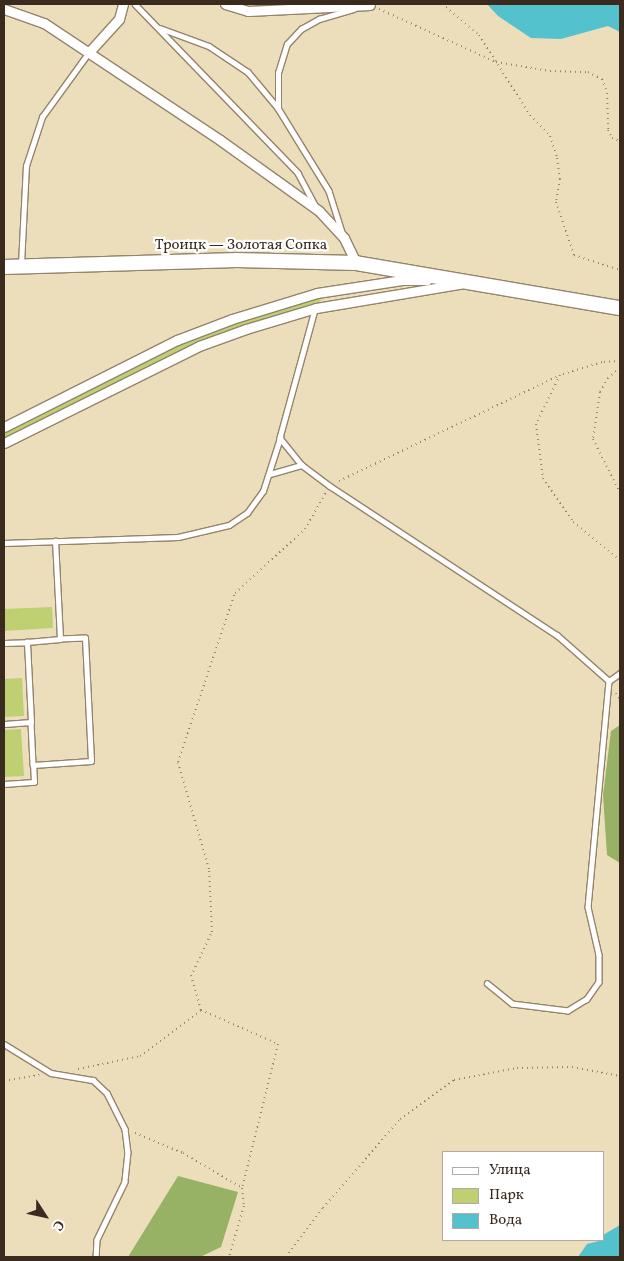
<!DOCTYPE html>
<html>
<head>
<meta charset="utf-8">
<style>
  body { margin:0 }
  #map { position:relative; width:624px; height:1261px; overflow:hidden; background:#eddebb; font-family:Vollkorn,serif }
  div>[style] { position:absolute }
  .green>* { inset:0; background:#bfd073 }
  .forest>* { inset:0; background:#97b265 }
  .water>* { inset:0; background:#54c2cc }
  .path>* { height:2px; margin-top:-1px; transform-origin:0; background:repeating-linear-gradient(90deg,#94846c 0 1px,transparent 0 5px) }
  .roads { filter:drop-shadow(1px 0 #94846c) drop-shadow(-1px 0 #94846c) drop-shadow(0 1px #94846c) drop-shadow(0 -1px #94846c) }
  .lane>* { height:4.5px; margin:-2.25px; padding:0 2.25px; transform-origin:2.25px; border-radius:2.25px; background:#fff }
  .street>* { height:9px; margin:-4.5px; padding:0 4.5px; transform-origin:4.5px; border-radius:4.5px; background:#fff }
  .secondary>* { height:14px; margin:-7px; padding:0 7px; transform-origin:7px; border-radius:7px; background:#fff }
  span { translate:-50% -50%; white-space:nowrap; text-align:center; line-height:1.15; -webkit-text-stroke:4.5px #fff; paint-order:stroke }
  .street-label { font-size:15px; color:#3b2a1e }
  .frame { position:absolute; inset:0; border:5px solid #3b2a1e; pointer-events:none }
  .legend { position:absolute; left:442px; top:1151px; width:162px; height:90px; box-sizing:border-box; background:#fff; border:1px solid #b1aaa5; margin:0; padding:6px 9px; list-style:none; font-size:15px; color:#3b2a1e }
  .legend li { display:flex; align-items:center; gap:10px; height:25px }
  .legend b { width:25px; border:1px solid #b1aaa5 }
  .north { position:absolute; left:20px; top:1191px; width:50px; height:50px; -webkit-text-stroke:4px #fff; paint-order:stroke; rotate:125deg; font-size:14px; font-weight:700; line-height:20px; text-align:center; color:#3b2a1e }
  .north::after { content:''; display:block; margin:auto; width:18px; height:22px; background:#3b2a1e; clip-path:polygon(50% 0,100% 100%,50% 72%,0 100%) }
</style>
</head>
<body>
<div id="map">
  <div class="green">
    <div style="clip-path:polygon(320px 296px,321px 301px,217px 335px,177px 352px,4px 438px,4px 431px,172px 347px,214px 329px)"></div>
    <div style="clip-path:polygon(52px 607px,53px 628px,4px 631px,4px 609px)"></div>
    <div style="clip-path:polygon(22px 678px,24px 716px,4px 717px,4px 679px)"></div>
    <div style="clip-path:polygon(21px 729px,24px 776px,4px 777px,4px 730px)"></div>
  </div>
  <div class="forest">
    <div style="clip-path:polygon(620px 725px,620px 863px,607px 855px,603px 795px,611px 731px)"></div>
    <div style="clip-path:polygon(178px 1176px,238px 1192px,221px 1247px,200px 1257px,128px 1257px)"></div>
  </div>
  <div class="water">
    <div style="clip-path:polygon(487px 4px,620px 4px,620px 32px,608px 26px,561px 39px,531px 38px,498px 16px)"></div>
    <div style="clip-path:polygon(620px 1225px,620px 1257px,578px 1257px,587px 1244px,603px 1240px,603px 1235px)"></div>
  </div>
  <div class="path">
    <div style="left:442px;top:4px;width:48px;rotate:40deg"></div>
    <div style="left:479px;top:35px;width:95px;rotate:57.5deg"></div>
    <div style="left:530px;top:115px;width:29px;rotate:46deg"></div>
    <div style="left:550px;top:136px;width:23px;rotate:72deg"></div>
    <div style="left:557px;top:158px;width:21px;rotate:82deg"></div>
    <div style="left:560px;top:179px;width:23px;rotate:100deg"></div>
    <div style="left:556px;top:202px;width:56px;rotate:71.2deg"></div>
    <div style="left:574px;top:255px;width:48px;rotate:18.1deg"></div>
    <div style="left:379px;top:9px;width:128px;rotate:24.4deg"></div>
    <div style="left:496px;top:62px;width:55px;rotate:9.5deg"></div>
    <div style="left:550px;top:71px;width:38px;rotate:2deg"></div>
    <div style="left:588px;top:72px;width:16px;rotate:27deg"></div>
    <div style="left:602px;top:79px;width:15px;rotate:70deg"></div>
    <div style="left:607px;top:93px;width:37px;rotate:88deg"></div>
    <div style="left:608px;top:130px;width:9px;rotate:63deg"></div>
    <div style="left:612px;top:138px;width:9px;rotate:21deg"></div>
    <div style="left:620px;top:361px;width:18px;rotate:177deg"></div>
    <div style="left:602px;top:362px;width:44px;rotate:162.8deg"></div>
    <div style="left:560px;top:375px;width:55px;rotate:116.1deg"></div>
    <div style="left:536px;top:424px;width:54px;rotate:82.6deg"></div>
    <div style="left:543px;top:478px;width:53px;rotate:55.7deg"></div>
    <div style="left:573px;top:522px;width:60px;rotate:39deg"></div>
    <div style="left:620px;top:368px;width:16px;rotate:140deg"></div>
    <div style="left:608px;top:378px;width:16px;rotate:120deg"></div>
    <div style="left:600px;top:392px;width:48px;rotate:98.5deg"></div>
    <div style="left:593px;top:439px;width:60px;rotate:63.4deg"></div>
    <div style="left:339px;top:481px;width:245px;rotate:-25.6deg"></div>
    <div style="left:616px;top:693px;width:7px;rotate:56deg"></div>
    <div style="left:201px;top:1010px;width:84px;rotate:23.8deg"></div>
    <div style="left:278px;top:1044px;width:148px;rotate:104deg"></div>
    <div style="left:78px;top:1069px;width:63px;rotate:-11.8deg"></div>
    <div style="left:140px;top:1056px;width:76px;rotate:-37deg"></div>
    <div style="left:201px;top:1010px;width:35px;rotate:-106deg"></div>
    <div style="left:191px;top:976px;width:49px;rotate:-64.5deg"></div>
    <div style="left:212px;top:932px;width:63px;rotate:-92.7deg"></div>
    <div style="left:209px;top:869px;width:111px;rotate:-106.2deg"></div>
    <div style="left:178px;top:762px;width:178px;rotate:-71.4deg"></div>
    <div style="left:235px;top:593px;width:95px;rotate:-42.4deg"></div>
    <div style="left:305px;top:529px;width:43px;rotate:-60.4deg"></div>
    <div style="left:4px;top:1081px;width:36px;rotate:-10deg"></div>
    <div style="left:135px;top:1133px;width:52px;rotate:22.6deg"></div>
    <div style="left:183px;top:1153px;width:69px;rotate:30.7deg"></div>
    <div style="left:242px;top:1188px;width:18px;rotate:84deg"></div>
    <div style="left:244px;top:1206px;width:53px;rotate:106.4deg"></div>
    <div style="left:286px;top:1257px;width:61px;rotate:-52.9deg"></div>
    <div style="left:323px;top:1208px;width:118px;rotate:-49.1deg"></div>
    <div style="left:400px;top:1119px;width:67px;rotate:-35.8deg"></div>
    <div style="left:454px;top:1080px;width:64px;rotate:-10.8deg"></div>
    <div style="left:517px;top:1068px;width:55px;rotate:-1deg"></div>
    <div style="left:572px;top:1067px;width:49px;rotate:10.6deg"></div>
  </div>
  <div class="roads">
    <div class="lane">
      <div style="left:135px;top:4px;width:235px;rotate:46deg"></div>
      <div style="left:298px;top:173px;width:38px;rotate:62deg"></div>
      <div style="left:160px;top:28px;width:52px;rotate:20.2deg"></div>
      <div style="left:209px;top:46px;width:47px;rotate:33.7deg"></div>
      <div style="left:248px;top:72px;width:47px;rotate:50.2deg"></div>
      <div style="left:278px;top:108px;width:97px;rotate:58.4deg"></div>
      <div style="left:329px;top:191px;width:43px;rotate:72.4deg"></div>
      <div style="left:278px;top:108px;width:35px;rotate:-90deg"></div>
      <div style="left:278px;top:73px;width:30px;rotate:-73deg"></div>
      <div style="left:287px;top:44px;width:21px;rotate:-47deg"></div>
      <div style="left:301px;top:29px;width:21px;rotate:-29deg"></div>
      <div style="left:319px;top:19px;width:36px;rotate:-16deg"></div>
      <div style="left:21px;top:264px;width:98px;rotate:-87.1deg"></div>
      <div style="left:26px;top:166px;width:52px;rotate:-71.9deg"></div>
      <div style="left:42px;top:117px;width:80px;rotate:-54.1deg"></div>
      <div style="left:315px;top:310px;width:133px;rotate:105.3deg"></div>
      <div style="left:280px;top:438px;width:35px;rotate:51deg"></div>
      <div style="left:302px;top:465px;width:35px;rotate:37deg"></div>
      <div style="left:330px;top:486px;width:272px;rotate:33.3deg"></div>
      <div style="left:557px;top:635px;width:69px;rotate:41.5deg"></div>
      <div style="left:609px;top:681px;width:227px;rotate:95.3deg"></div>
      <div style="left:588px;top:907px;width:49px;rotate:77.1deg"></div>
      <div style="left:599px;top:955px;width:27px;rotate:90deg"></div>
      <div style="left:599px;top:982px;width:21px;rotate:125deg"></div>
      <div style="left:587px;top:999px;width:22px;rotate:148deg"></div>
      <div style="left:568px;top:1011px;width:56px;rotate:-172.9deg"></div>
      <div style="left:512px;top:1004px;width:32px;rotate:-141deg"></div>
      <div style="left:270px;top:474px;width:33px;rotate:-16deg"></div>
      <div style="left:4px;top:543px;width:174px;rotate:-2deg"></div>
      <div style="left:178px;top:537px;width:52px;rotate:-13.2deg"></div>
      <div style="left:229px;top:525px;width:22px;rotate:-34deg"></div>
      <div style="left:247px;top:513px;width:27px;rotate:-54deg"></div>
      <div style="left:263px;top:491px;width:56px;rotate:-72.2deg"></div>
      <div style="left:4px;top:643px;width:23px;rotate:-2deg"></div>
      <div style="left:609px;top:681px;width:14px;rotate:-36deg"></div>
      <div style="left:31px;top:722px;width:43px;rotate:87.3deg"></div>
      <div style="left:33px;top:765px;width:58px;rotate:-3.9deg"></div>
      <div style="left:91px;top:761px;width:123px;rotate:-92.8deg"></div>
      <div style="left:85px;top:638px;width:25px;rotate:178deg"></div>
      <div style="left:4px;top:724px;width:27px;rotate:-4deg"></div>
      <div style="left:31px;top:722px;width:80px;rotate:-92.9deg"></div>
      <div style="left:27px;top:642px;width:33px;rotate:-5deg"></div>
      <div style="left:60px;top:639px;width:98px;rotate:-92.9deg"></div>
      <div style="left:4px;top:784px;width:30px;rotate:-4deg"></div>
      <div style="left:34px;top:782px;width:17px;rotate:-93deg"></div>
      <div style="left:4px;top:1044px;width:55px;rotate:31.7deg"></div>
      <div style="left:51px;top:1073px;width:43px;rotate:9.5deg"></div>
      <div style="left:93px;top:1080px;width:19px;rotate:43deg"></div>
      <div style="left:107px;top:1093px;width:40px;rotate:63.4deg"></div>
      <div style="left:125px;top:1129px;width:23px;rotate:83deg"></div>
      <div style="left:128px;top:1152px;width:30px;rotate:96deg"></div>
      <div style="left:125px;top:1182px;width:64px;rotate:115.8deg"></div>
      <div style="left:97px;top:1240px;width:17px;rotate:93deg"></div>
    </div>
    <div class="street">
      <div style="left:225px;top:4px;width:24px;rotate:17deg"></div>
      <div style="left:248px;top:11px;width:122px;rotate:-2.8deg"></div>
      <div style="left:4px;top:9px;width:42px;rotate:19.3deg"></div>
      <div style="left:44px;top:23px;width:211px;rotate:33.6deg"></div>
      <div style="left:220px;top:140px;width:122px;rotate:35.6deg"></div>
      <div style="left:319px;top:211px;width:37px;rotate:47deg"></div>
      <div style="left:344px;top:238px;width:28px;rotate:64deg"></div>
      <div style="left:90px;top:51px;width:43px;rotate:-47.8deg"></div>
      <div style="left:119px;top:19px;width:16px;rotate:-75deg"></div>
      <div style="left:4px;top:427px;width:194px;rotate:-26.7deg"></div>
      <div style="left:177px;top:340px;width:59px;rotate:-20.9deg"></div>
      <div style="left:232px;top:319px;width:89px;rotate:-17deg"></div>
      <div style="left:317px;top:293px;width:86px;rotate:-8.7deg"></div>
      <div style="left:402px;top:280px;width:25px"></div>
      <div style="left:4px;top:443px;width:218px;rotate:-26.4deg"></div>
      <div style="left:199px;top:346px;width:50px;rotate:-19.9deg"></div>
      <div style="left:246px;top:329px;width:73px;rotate:-16.7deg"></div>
      <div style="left:316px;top:308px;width:146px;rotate:-9.5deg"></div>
    </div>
    <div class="secondary">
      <div style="left:4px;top:267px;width:233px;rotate:-1.7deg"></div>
      <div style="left:237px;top:260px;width:119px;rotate:1.4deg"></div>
      <div style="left:356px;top:263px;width:268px;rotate:9.7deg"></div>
    </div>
  </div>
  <div class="street-label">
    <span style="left:241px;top:246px">Троицк — Золотая Сопка</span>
  </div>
  <div class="frame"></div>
  <ul class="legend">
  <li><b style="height:6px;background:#fff"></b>Улица</li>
  <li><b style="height:14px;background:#bfd073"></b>Парк</li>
  <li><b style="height:14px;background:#54c2cc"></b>Вода</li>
  </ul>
  <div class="north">С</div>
</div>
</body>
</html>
